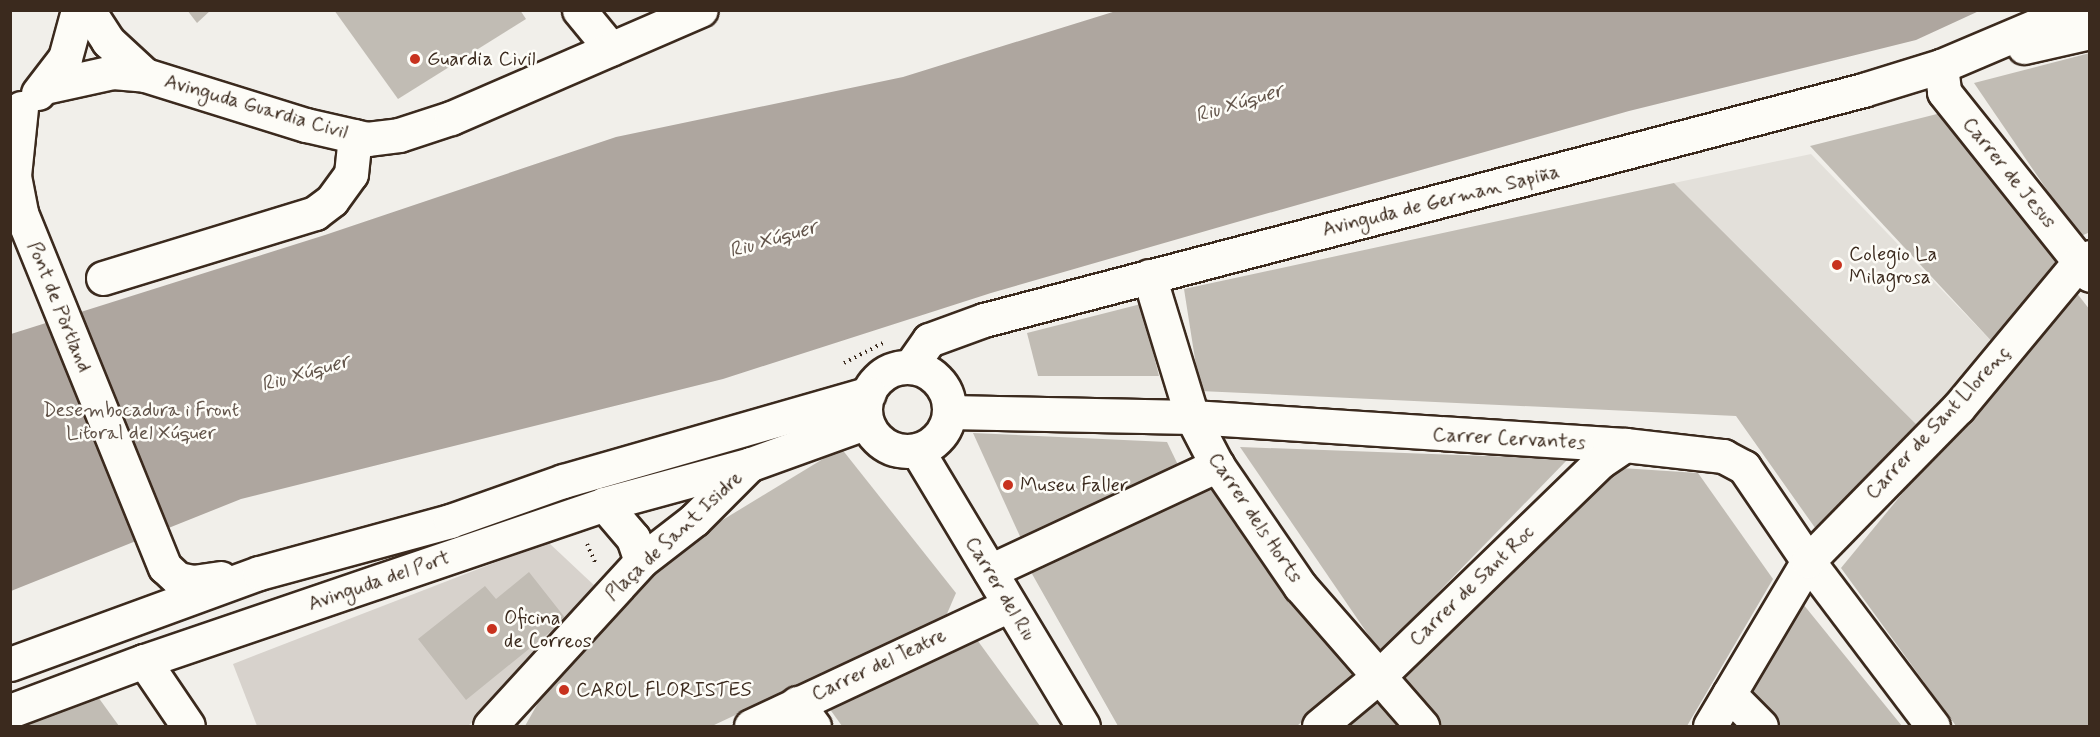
<!DOCTYPE html>
<html>
<head>
<meta charset="utf-8">
<style>
  body { margin:0 }
  #map { position:relative; width:2100px; height:737px; overflow:hidden; background:#f1efea; font-family:Mynerve,sans-serif }
  div>[style] { position:absolute }
  .built>* { inset:0; background:#e3e0da }
  .green>* { inset:0; background:#d7d2cc }
  .water>* { inset:0; background:#aea69f }
  .building>* { inset:0; background:#c1bcb4 }
  .path>* { height:4px; margin-top:-2px; transform-origin:0; background:repeating-linear-gradient(90deg,#3b2a1e 0 1.5px,transparent 0 6px) }
  .roads { filter:drop-shadow(2px 0 #3b2a1e) drop-shadow(-2px 0 #3b2a1e) drop-shadow(0 2px #3b2a1e) drop-shadow(0 -2px #3b2a1e) }
  .minor>* { height:33px; margin:-16.5px; padding:0 16.5px; transform-origin:16.5px; border-radius:16.5px; background:#fdfcf7 }
  .minor>.ring { margin:-16.5px; padding:0; box-sizing:content-box; background:none; border:33px solid #fdfcf7; border-radius:50% }
  .dots>* { width:16px; height:16px; translate:-50% -50%; box-sizing:border-box; border:3px solid #fdfcf7; border-radius:50% }
  span { translate:-50% -50%; white-space:nowrap; text-align:center; line-height:1.15; -webkit-text-stroke:5px #fdfcf7; paint-order:stroke }
  .poi-label { font-size:20px; color:#3b2a1e }
  .left { translate:0 -50%; text-align:left }
  .street-label { font-size:20px; color:#3b2a1e }
  .park-label { font-size:20px; color:#62544a }
  .water-label { font-size:21px; color:#63554b; font-style:italic }
  .frame { position:absolute; inset:0; border:12px solid #3b2a1e; pointer-events:none }
</style>
</head>
<body>
<div id="map">
  <div class="built">
    <div style="clip-path:polygon(1811px 154px,1996px 346px,1924px 432px,1674px 183px)"></div>
  </div>
  <div class="green">
    <div style="clip-path:polygon(548px 542px,597px 588px,538px 660px,468px 726px,257px 726px,233px 664px)"></div>
  </div>
  <div class="water">
    <div style="clip-path:polygon(1116px 11px,1979px 11px,1916px 40px,1629px 111px,1230px 224px,991px 293px,723px 379px,241px 499px,11px 591px,11px 334px,325px 235px,616px 137px,903px 77px)"></div>
  </div>
  <div class="building">
    <div style="clip-path:polygon(187px 10px,211px 10px,197px 23px)"></div>
    <div style="clip-path:polygon(334px 10px,520px 10px,526px 19px,398px 99px)"></div>
    <div style="clip-path:polygon(2090px 53px,2090px 232px,2079px 237px,1974px 83px)"></div>
    <div style="clip-path:polygon(1941px 113px,2060px 256px,1996px 346px,1810px 146px)"></div>
    <div style="clip-path:polygon(1674px 183px,1924px 432px,1818px 532px,1736px 416px,1200px 391px,1184px 289px)"></div>
    <div style="clip-path:polygon(2072px 287px,2090px 310px,2090px 726px,1956px 726px,1841px 568px)"></div>
    <div style="clip-path:polygon(1141px 304px,1159px 376px,1038px 376px,1027px 333px)"></div>
    <div style="clip-path:polygon(973px 433px,1167px 442px,1179px 467px,1023px 543px)"></div>
    <div style="clip-path:polygon(1240px 447px,1568px 459px,1380px 652px)"></div>
    <div style="clip-path:polygon(841px 448px,956px 593px,946px 616px,712px 726px,525px 726px,542px 696px,660px 558px)"></div>
    <div style="clip-path:polygon(1621px 468px,1698px 473px,1773px 579px,1687px 726px,1442px 726px,1399px 676px)"></div>
    <div style="clip-path:polygon(1211px 482px,1300px 614px,1355px 674px,1297px 726px,1118px 726px,1027px 565px)"></div>
    <div style="clip-path:polygon(529px 572px,566px 619px,466px 700px,418px 639px,485px 586px,496px 599px)"></div>
    <div style="clip-path:polygon(1803px 604px,1902px 726px,1780px 726px,1748px 691px)"></div>
    <div style="clip-path:polygon(975px 637px,1040px 726px,842px 726px,824px 701px)"></div>
    <div style="clip-path:polygon(98px 697px,119px 726px,25px 726px)"></div>
    <div style="clip-path:polygon(1378px 697px,1403px 726px,1344px 726px)"></div>
  </div>
  <div class="path">
    <div style="left:844px;top:363px;width:46px;rotate:-27.1deg"></div>
    <div style="left:587px;top:544px;width:20px;rotate:66deg"></div>
  </div>
  <div class="roads">
    <div class="minor">
      <div style="left:88px;top:10px;width:37px;rotate:57deg"></div>
      <div style="left:108px;top:41px;width:50px;rotate:42.6deg"></div>
      <div style="left:579px;top:10px;width:50px;rotate:50.6deg"></div>
      <div style="left:2024px;top:47px;width:68px;rotate:-12.8deg"></div>
      <div style="left:1941px;top:66px;width:26px;rotate:83deg"></div>
      <div style="left:1944px;top:92px;width:234px;rotate:51.4deg"></div>
      <div style="left:45px;top:87px;width:70px;rotate:-12.4deg"></div>
      <div style="left:113px;top:72px;width:32px;rotate:5deg"></div>
      <div style="left:145px;top:75px;width:169px;rotate:17.3deg"></div>
      <div style="left:306px;top:125px;width:63px;rotate:12.9deg"></div>
      <div style="left:367px;top:139px;width:32px;rotate:-7deg"></div>
      <div style="left:399px;top:135px;width:55px;rotate:-18.1deg"></div>
      <div style="left:451px;top:118px;width:272px;rotate:-23.4deg"></div>
      <div style="left:38px;top:93px;width:44px;rotate:-52.4deg"></div>
      <div style="left:65px;top:58px;width:50px;rotate:-74.8deg"></div>
      <div style="left:21px;top:108px;width:68px;rotate:95.9deg"></div>
      <div style="left:14px;top:176px;width:38px;rotate:79deg"></div>
      <div style="left:21px;top:213px;width:382px;rotate:67.9deg"></div>
      <div style="left:165px;top:567px;width:18px;rotate:43deg"></div>
      <div style="left:178px;top:579px;width:15px;rotate:11deg"></div>
      <div style="left:193px;top:582px;width:28px;rotate:-8deg"></div>
      <div style="left:1149px;top:276px;width:147px;rotate:73deg"></div>
      <div style="left:1192px;top:417px;width:54px;rotate:62.5deg"></div>
      <div style="left:1217px;top:465px;width:147px;rotate:55.6deg"></div>
      <div style="left:1300px;top:586px;width:186px;rotate:48.9deg"></div>
      <div style="left:103px;top:278px;width:222px;rotate:-17deg"></div>
      <div style="left:315px;top:213px;width:21px;rotate:-37deg"></div>
      <div style="left:332px;top:200px;width:32px;rotate:-54deg"></div>
      <div style="left:351px;top:174px;width:38px;rotate:-84deg"></div>
      <div style="left:910px;top:367px;width:33px;rotate:-55deg"></div>
      <div style="left:929px;top:340px;width:59px;rotate:-20deg"></div>
      <div style="left:984px;top:320px;width:909px;rotate:-14.66deg"></div>
      <div style="left:1863px;top:90px;width:82px;rotate:-17.1deg"></div>
      <div style="left:1941px;top:66px;width:143px;rotate:-23deg"></div>
      <div class="ring" style="left:865px;top:367px;width:51px;height:51px"></div>
      <div style="left:949px;top:412px;width:243px;rotate:1.2deg"></div>
      <div style="left:1192px;top:417px;width:434px;rotate:3.7deg"></div>
      <div style="left:1625px;top:445px;width:99px;rotate:6.4deg"></div>
      <div style="left:1723px;top:456px;width:24px;rotate:28deg"></div>
      <div style="left:1744px;top:467px;width:114px;rotate:55.8deg"></div>
      <div style="left:1808px;top:561px;width:207px;rotate:52.9deg"></div>
      <div style="left:917px;top:450px;width:322px;rotate:59deg"></div>
      <div style="left:604px;top:504px;width:45px;rotate:49.5deg"></div>
      <div style="left:633px;top:538px;width:24px;rotate:71deg"></div>
      <div style="left:990px;top:571px;width:251px;rotate:-25deg"></div>
      <div style="left:144px;top:661px;width:78px;rotate:55.9deg"></div>
      <div style="left:10px;top:664px;width:265px;rotate:-20.1deg"></div>
      <div style="left:259px;top:573px;width:198px;rotate:-15.2deg"></div>
      <div style="left:450px;top:521px;width:120px;rotate:-19.5deg"></div>
      <div style="left:563px;top:481px;width:318px;rotate:-16deg"></div>
      <div style="left:1729px;top:694px;width:45px;rotate:45deg"></div>
      <div style="left:797px;top:703px;width:29px;rotate:54deg"></div>
      <div style="left:10px;top:711px;width:143px;rotate:-20.5deg"></div>
      <div style="left:144px;top:661px;width:486px;rotate:-18.8deg"></div>
      <div style="left:604px;top:504px;width:152px;rotate:-15.2deg"></div>
      <div style="left:751px;top:464px;width:123px;rotate:-19.9deg"></div>
      <div style="left:490px;top:726px;width:224px;rotate:-47.5deg"></div>
      <div style="left:641px;top:561px;width:67px;rotate:-37.7deg"></div>
      <div style="left:694px;top:520px;width:79px;rotate:-45deg"></div>
      <div style="left:751px;top:726px;width:285px;rotate:-25.1deg"></div>
      <div style="left:1319px;top:726px;width:77px;rotate:-39.7deg"></div>
      <div style="left:1378px;top:677px;width:310px;rotate:-44.1deg"></div>
      <div style="left:1601px;top:461px;width:29px;rotate:-34deg"></div>
      <div style="left:1710px;top:726px;width:192px;rotate:-59.3deg"></div>
      <div style="left:1808px;top:561px;width:214px;rotate:-45.6deg"></div>
      <div style="left:1958px;top:408px;width:190px;rotate:-50.3deg"></div>
      <div style="left:2079px;top:262px;width:12px;rotate:-24deg"></div>
    </div>
  </div>
  <div class="dots">
    <div style="left:415px;top:59px;background:#c8321e"></div>
    <div style="left:1837px;top:265px;background:#c8321e"></div>
    <div style="left:1008px;top:485px;background:#c8321e"></div>
    <div style="left:492px;top:629px;background:#c8321e"></div>
    <div style="left:564px;top:690px;background:#c8321e"></div>
  </div>
  <div class="poi-label">
    <span class="left" style="left:427px;top:59px">Guardia Civil</span>
    <span class="left" style="left:1849px;top:266px">Colegio La<br>Milagrosa</span>
    <span class="left" style="left:1020px;top:485px">Museu Faller</span>
    <span class="left" style="left:504px;top:630px">Oficina<br>de Correos</span>
    <span class="left" style="left:576px;top:690px">CAROL FLORISTES</span>
  </div>
  <div class="street-label">
    <span style="left:256px;top:107px;rotate:16deg">Avinguda Guardia Civil</span>
    <span style="left:2009px;top:173px;rotate:51deg">Carrer de Jesus</span>
    <span style="left:1441px;top:201px;rotate:-14deg">Avinguda de German Sapiña</span>
    <span style="left:59px;top:307px;rotate:68deg">Pont de Pòrtland</span>
    <span style="left:1938px;top:423px;rotate:-47deg">Carrer de Sant Llorenç</span>
    <span style="left:1509px;top:439px;rotate:3deg">Carrer Cervantes</span>
    <span style="left:1255px;top:518px;rotate:56deg">Carrer dels Horts</span>
    <span style="left:674px;top:536px;rotate:-43deg">Plaça de Sant Isidre</span>
    <span style="left:379px;top:581px;rotate:-19deg">Avinguda del Port</span>
    <span style="left:1472px;top:586px;rotate:-44deg">Carrer de Sant Roc</span>
    <span style="left:1000px;top:589px;rotate:59deg">Carrer del Riu</span>
    <span style="left:879px;top:665px;rotate:-25deg">Carrer del Teatre</span>
  </div>
  <div class="park-label">
    <span style="left:141px;top:422px">Desembocadura i Front<br>Litoral del Xúquer</span>
  </div>
  <div class="water-label">
    <span style="left:1239px;top:103px;rotate:-17deg">Riu Xúquer</span>
    <span style="left:773px;top:239px;rotate:-16deg">Riu Xúquer</span>
    <span style="left:305px;top:373px;rotate:-16deg">Riu Xúquer</span>
  </div>
  <div class="frame"></div>
</div>
</body>
</html>
